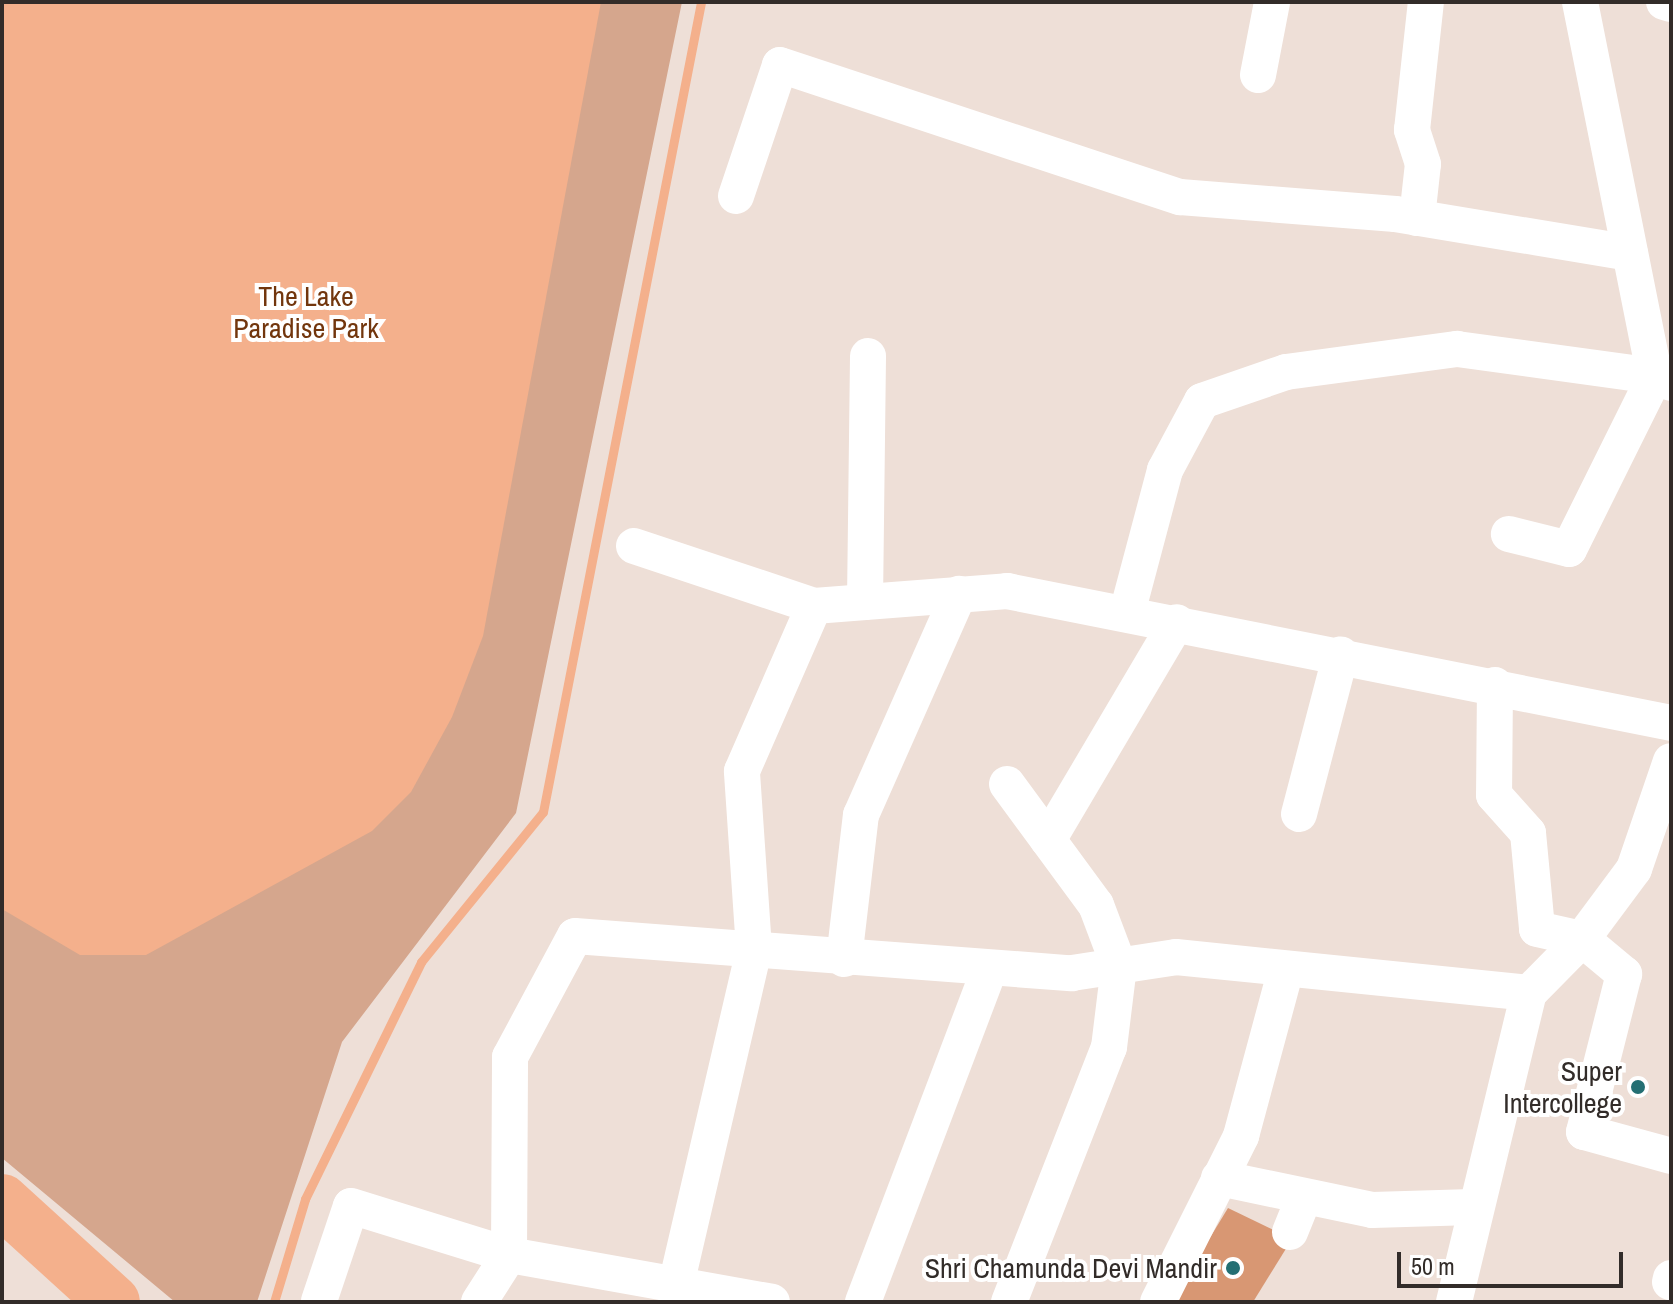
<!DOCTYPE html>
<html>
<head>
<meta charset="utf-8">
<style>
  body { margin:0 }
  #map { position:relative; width:1673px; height:1304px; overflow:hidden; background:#eedfd7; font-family:"Archivo Narrow",sans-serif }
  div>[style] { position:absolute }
  .green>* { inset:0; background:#d5a68d }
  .water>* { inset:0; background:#f4b08c }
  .stream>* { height:9px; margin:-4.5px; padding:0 4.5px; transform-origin:4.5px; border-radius:4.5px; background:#f4b08c }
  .river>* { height:54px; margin:-27px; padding:0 27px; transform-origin:27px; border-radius:27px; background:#f4b08c }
  .building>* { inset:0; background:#d89773 }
  .minor>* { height:36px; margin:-18px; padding:0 18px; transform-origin:18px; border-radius:18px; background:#fff }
  .dots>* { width:22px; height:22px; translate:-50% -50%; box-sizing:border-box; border:4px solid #fff; border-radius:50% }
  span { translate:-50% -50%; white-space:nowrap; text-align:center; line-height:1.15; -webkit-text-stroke:8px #fff; paint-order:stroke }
  .park-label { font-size:28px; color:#72360d }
  .poi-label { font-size:28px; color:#322c29 }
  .right { translate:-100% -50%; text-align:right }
  .frame { position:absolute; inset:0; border:4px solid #322c29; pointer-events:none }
  .scale { position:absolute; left:1397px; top:1252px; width:226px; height:36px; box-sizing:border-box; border:4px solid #322c29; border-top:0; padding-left:10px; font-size:24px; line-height:28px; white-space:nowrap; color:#322c29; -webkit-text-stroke:6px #fff; paint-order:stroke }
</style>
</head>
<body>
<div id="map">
  <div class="green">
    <div style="clip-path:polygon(2px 2px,682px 2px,516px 813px,342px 1042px,257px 1302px,175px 1302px,2px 1158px)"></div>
  </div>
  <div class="water">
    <div style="clip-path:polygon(2px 2px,601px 2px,483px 636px,452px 717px,411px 792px,372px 831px,146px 955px,80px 955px,2px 909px)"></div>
  </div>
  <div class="stream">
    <div style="left:274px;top:1302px;width:108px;rotate:-73.2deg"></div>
    <div style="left:305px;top:1199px;width:264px;rotate:-63.9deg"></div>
    <div style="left:421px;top:962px;width:193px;rotate:-50.9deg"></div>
    <div style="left:543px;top:812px;width:825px;rotate:-78.96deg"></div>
  </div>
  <div class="river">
    <div style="left:2px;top:1201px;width:150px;rotate:42.3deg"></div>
  </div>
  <div class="building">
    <div style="clip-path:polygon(1228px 1208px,1292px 1239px,1253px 1302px,1183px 1302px,1174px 1297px)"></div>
  </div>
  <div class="minor">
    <div style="left:1580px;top:2px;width:381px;rotate:78.7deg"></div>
    <div style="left:1655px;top:376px;width:17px;rotate:24deg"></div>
    <div style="left:1664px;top:2px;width:7px;rotate:16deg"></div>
    <div style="left:1258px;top:75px;width:74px;rotate:-79.1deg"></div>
    <div style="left:736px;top:196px;width:138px;rotate:-71.4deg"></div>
    <div style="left:780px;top:65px;width:421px;rotate:18.3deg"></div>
    <div style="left:1180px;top:197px;width:216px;rotate:4.5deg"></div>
    <div style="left:1395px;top:214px;width:238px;rotate:9.4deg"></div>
    <div style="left:1417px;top:218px;width:54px;rotate:-83.7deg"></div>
    <div style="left:1423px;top:164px;width:36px;rotate:-108deg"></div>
    <div style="left:1412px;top:130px;width:129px;rotate:-83.8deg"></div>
    <div style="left:634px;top:546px;width:190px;rotate:18.4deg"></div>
    <div style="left:814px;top:606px;width:194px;rotate:-4.4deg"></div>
    <div style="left:1007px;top:591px;width:677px;rotate:11.24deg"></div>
    <div style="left:865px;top:602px;width:246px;rotate:-89.3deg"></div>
    <div style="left:1127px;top:613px;width:148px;rotate:-75.1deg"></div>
    <div style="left:1165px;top:470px;width:78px;rotate:-61.8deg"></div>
    <div style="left:1202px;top:401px;width:89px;rotate:-19deg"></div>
    <div style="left:1286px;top:372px;width:173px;rotate:-7.7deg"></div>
    <div style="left:1457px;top:349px;width:200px;rotate:7.8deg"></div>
    <div style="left:1655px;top:376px;width:193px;rotate:116.4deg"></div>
    <div style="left:1569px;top:549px;width:62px;rotate:-166deg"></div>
    <div style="left:1495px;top:685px;width:110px;rotate:90.5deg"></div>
    <div style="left:1494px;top:795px;width:51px;rotate:48.2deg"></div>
    <div style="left:1528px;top:833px;width:96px;rotate:84.6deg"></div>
    <div style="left:1537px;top:929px;width:46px;rotate:12.5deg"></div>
    <div style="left:1582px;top:939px;width:55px;rotate:39.8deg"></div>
    <div style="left:1624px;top:974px;width:163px;rotate:104.2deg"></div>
    <div style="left:1584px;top:1132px;width:90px;rotate:15.4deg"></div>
    <div style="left:1007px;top:784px;width:150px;rotate:53.7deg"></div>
    <div style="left:1096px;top:905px;width:65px;rotate:69.3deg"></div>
    <div style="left:1119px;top:966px;width:82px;rotate:97deg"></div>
    <div style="left:1109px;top:1047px;width:274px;rotate:111.4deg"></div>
    <div style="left:1299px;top:814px;width:165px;rotate:-75.3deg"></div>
    <div style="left:1048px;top:840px;width:253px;rotate:-59.4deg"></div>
    <div style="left:844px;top:959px;width:145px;rotate:-83.3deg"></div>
    <div style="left:861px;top:815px;width:242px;rotate:-66.1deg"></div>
    <div style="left:1219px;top:1178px;width:156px;rotate:11.8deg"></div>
    <div style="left:1372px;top:1210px;width:101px;rotate:-1.7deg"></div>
    <div style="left:1290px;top:1232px;width:37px;rotate:-68deg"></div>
    <div style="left:1670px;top:1282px;width:4px;rotate:-76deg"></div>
    <div style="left:676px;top:1285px;width:345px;rotate:-76.9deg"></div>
    <div style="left:754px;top:949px;width:178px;rotate:-93.9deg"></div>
    <div style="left:742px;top:771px;width:180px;rotate:-66.4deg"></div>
    <div style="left:319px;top:1301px;width:100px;rotate:-71.4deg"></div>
    <div style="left:351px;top:1206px;width:165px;rotate:17.2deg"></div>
    <div style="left:509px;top:1255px;width:267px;rotate:10.1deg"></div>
    <div style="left:479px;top:1302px;width:56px;rotate:-57.4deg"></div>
    <div style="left:509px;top:1255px;width:198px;rotate:-89.7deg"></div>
    <div style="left:510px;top:1057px;width:137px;rotate:-61.8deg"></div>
    <div style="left:575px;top:936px;width:498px;rotate:4.3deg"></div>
    <div style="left:1072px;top:973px;width:105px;rotate:-8.7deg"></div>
    <div style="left:1176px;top:957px;width:355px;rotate:5.8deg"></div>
    <div style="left:1529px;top:993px;width:76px;rotate:-45.5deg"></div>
    <div style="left:1582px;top:939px;width:87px;rotate:-53.4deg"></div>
    <div style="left:1634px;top:869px;width:114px;rotate:-71.1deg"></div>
    <div style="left:863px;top:1302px;width:355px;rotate:-69.2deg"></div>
    <div style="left:1158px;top:1302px;width:186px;rotate:-63.4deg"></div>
    <div style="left:1241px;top:1136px;width:173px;rotate:-74.9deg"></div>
    <div style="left:1454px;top:1302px;width:318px;rotate:-76.4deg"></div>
  </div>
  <div class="dots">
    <div style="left:1638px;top:1087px;background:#246f73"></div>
    <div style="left:1233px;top:1268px;background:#246f73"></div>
  </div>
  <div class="park-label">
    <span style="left:306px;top:312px">The Lake<br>Paradise Park</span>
  </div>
  <div class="poi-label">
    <span class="right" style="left:1622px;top:1087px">Super<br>Intercollege</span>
    <span class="right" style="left:1217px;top:1268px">Shri Chamunda Devi Mandir</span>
  </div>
  <div class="frame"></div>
  <div class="scale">50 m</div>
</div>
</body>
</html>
